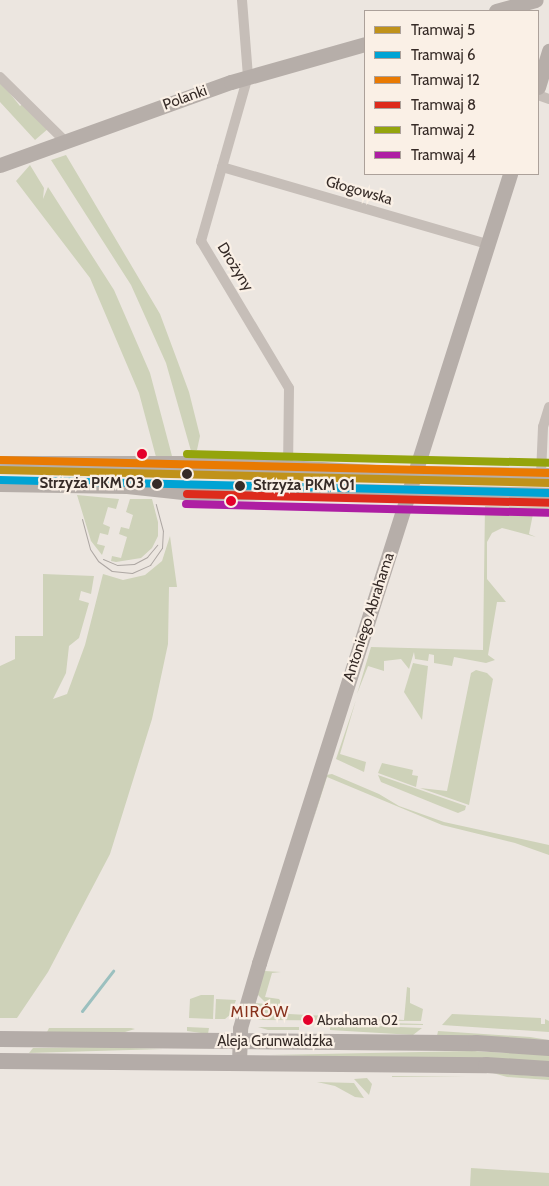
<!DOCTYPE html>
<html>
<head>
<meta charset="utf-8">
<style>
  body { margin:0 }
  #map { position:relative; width:549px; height:1186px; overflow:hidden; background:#ece6e0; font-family:Cabin,sans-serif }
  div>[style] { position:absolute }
  .green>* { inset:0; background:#ced2b9 }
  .stream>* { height:3px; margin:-1.5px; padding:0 1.5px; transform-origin:1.5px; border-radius:1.5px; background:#9bc0bf }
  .street>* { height:10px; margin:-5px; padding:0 5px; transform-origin:5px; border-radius:5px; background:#c6beb8 }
  .secondary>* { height:15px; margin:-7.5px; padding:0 7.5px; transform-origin:7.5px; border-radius:7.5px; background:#b6aea9 }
  .primary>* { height:16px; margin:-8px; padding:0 8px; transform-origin:8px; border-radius:8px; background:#b4aca8 }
  .tram>* { height:1px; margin:-0.5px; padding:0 0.5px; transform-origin:0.5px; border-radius:0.5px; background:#ada7a3 }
  .tram-1>* { height:8px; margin:-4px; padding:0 4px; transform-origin:4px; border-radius:4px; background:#c0921a }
  .tram-2>* { height:8px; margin:-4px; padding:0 4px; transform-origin:4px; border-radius:4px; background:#00a3d4 }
  .tram-3>* { height:8px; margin:-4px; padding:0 4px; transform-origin:4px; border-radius:4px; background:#e97a02 }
  .tram-4>* { height:8px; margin:-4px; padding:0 4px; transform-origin:4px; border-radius:4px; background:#dd2b1c }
  .tram-5>* { height:8px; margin:-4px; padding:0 4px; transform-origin:4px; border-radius:4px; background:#94a40c }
  .tram-6>* { height:8px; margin:-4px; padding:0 4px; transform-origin:4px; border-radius:4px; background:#ae1ea3 }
  .dots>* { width:14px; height:14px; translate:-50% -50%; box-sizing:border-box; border:2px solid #faf0e6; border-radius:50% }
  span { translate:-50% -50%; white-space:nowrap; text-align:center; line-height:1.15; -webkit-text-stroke:4.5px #faf0e6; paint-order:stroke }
  .bus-label { font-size:14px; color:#362b27 }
  .left { translate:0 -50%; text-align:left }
  .street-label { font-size:15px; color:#362b27 }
  .stop-label { font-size:15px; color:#362b27; font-weight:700 }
  .right { translate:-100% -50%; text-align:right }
  .neighbourhood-label { font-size:16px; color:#88321d; letter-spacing:1px }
  .legend { position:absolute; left:364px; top:10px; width:175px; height:165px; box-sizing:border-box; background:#faf0e6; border:1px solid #aca19a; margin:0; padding:6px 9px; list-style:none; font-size:15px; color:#362b27 }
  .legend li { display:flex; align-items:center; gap:10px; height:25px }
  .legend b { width:25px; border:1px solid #aca19a }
</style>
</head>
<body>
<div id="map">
  <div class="green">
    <div style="clip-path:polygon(0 81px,20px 106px,24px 103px,49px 128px,35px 140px,0 102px)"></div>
    <div style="clip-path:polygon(66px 155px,160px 314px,189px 392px,200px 436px,197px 450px,191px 451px,166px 363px,131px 285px,51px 160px)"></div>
    <div style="clip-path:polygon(30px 165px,44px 188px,43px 199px,48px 187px,114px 290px,150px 373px,172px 456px,156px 457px,139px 393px,90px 278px,16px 181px)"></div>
    <div style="clip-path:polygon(77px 495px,119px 499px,116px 509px,108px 507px,103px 524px,110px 527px,108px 535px,100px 533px,97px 544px,105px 546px,102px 555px,91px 541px)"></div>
    <div style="clip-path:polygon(130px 499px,152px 499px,158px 522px,158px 536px,152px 548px,141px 558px,116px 562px,111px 561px,112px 556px,121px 558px,127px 537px,119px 534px,121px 527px,129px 529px,133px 515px,126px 512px)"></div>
    <div style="clip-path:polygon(485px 506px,549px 507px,549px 514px,533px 514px,529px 534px,536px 537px,502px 528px,492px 533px,487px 542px,487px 579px,506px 602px,497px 602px,488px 655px,495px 660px,486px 663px,454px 657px,452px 666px,434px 663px,434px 655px,429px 654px,428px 661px,415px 659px,414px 652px,409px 669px,401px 659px,384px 661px,384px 671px,368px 666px,357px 694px,371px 647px,483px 650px)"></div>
    <div style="clip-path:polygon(170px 536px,177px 587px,169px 587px,168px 644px,152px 719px,110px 854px,48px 972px,17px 1018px,0 1018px,0 666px,15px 659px,15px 636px,43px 636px,43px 574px,94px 576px,91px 594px,81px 591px,79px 600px,89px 603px,79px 638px,69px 646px,66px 673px,53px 699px,67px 694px,85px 645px,103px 574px,123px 580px,145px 575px,162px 561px)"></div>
    <div style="clip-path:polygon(413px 663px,428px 666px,422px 720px,404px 692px)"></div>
    <div style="clip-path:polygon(476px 670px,487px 673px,493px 679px,469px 805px,420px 788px,447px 791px,471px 673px)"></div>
    <div style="clip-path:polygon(356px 700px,340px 754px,366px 762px,364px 772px,336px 759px)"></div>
    <div style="clip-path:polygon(382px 763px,413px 770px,412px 775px,418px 776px,416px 787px,378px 773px)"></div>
    <div style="clip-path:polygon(332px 774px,379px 794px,399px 806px,444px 822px,549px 845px,549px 855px,515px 843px,442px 825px,327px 777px,312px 824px,326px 775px)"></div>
    <div style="clip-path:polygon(378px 775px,466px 806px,465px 810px,458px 813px,440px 806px,381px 782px)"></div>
    <div style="clip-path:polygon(265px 971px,281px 972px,272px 973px,265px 997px,279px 999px,289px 1014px,404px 1020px,407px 987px,410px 988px,410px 1003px,423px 1009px,421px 1021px,261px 1020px,251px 1017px,254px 1003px,267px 1004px,257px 994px,261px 972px)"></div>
    <div style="clip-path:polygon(201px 995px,214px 995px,213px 1019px,189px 1018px,190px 999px)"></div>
    <div style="clip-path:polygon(216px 999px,236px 1000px,231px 1014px,225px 1019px,215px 1019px)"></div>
    <div style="clip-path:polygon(452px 1014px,541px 1018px,541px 1024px,545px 1024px,545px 1019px,549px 1021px,549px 1032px,442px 1025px)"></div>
    <div style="clip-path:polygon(355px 1022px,423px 1024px,423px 1025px,319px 1024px)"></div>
    <div style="clip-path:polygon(363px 1026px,376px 1026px,422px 1028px,413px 1035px,330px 1030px,330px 1027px)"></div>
    <div style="clip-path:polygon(187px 1027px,209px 1028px,208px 1034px,187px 1031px)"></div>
    <div style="clip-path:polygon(258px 1027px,299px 1027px,299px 1030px,268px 1030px)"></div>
    <div style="clip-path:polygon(49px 1028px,131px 1028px,135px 1029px,125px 1032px,47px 1032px)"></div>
    <div style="clip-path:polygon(438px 1031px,530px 1037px,549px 1040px,437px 1036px)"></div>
    <div style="clip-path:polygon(97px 1047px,163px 1049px,29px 1053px,33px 1048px)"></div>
    <div style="clip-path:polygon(472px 1051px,549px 1055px,549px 1062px,269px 1055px)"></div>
    <div style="clip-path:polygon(493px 1073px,549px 1077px,549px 1080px,507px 1077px)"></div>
    <div style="clip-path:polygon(392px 1076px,467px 1077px,469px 1077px,392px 1077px)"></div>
    <div style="clip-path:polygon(367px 1078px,372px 1084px,369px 1095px,354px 1079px)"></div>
    <div style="clip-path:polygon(317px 1082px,354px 1083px,364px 1098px,355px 1097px,335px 1086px)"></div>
    <div style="clip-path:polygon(471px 1168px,549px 1173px,549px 1186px,470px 1186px)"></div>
  </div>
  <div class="stream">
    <div style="left:82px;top:1011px;width:51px;rotate:-52.2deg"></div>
  </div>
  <div class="street">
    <div style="left:242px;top:0;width:76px;rotate:85.5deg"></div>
    <div style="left:248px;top:76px;width:172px;rotate:105.9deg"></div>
    <div style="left:201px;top:241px;width:171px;rotate:59.1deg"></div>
    <div style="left:289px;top:388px;width:79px;rotate:90.7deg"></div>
    <div style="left:0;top:77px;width:93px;rotate:44.6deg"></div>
    <div style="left:538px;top:95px;width:12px;rotate:20deg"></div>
    <div style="left:222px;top:167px;width:276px;rotate:16.2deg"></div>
    <div style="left:541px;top:475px;width:48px;rotate:-87.6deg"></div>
    <div style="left:543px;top:427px;width:21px;rotate:-73deg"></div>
  </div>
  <div class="secondary">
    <div style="left:496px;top:11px;width:41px;rotate:-15.4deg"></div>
    <div style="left:538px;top:87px;width:38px;rotate:-73deg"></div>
    <div style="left:0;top:165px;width:245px;rotate:-19.8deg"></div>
    <div style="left:231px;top:82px;width:139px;rotate:-15.8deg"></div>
    <div style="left:0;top:463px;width:210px"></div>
    <div style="left:210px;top:463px;width:184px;rotate:3.1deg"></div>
    <div style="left:394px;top:473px;width:155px;rotate:0.7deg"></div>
    <div style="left:0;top:484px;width:127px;rotate:0.9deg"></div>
    <div style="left:127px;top:486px;width:63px;rotate:6.3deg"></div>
    <div style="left:190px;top:493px;width:159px;rotate:-0.7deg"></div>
    <div style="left:349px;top:491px;width:200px;rotate:1.1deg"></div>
    <div style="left:239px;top:1062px;width:34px;rotate:-88deg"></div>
    <div style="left:240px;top:1028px;width:68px;rotate:-73.7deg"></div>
    <div style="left:259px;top:963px;width:828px;rotate:-72.35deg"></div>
  </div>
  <div class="primary">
    <div style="left:0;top:1039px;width:476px;rotate:0.5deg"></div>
    <div style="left:476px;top:1043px;width:73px;rotate:3.9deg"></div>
    <div style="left:0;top:1061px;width:486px;rotate:0.5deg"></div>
    <div style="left:486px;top:1065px;width:63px;rotate:3.6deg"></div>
  </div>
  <div class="tram">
    <div style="left:82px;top:519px;width:31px;rotate:75deg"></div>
    <div style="left:90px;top:549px;width:14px;rotate:56deg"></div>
    <div style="left:98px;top:561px;width:17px;rotate:36deg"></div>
    <div style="left:112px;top:571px;width:20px;rotate:6deg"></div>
    <div style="left:132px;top:573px;width:20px;rotate:-24deg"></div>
    <div style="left:150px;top:565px;width:21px;rotate:-55deg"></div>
    <div style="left:162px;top:548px;width:17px;rotate:-87deg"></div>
    <div style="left:163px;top:531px;width:28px;rotate:-105deg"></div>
    <div style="left:103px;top:559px;width:15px;rotate:23deg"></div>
    <div style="left:117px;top:565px;width:17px;rotate:-3deg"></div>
    <div style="left:134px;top:564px;width:15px;rotate:-28deg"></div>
    <div style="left:147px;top:557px;width:16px;rotate:-50deg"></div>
  </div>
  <div class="tram-1">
    <div style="left:0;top:470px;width:549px;rotate:1.36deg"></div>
  </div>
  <div class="tram-2">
    <div style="left:0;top:480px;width:549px;rotate:1.36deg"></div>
  </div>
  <div class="tram-3">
    <div style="left:0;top:460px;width:549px;rotate:1.36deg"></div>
  </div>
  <div class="tram-4">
    <div style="left:187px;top:494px;width:362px;rotate:1.4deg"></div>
  </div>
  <div class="tram-5">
    <div style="left:187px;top:454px;width:362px;rotate:1.4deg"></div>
  </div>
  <div class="tram-6">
    <div style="left:186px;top:504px;width:362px;rotate:1.4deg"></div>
  </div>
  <div class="dots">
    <div style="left:142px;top:454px;background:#e4002b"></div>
    <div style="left:187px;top:474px;background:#362b27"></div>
    <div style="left:157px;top:484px;background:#362b27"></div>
    <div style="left:240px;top:486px;background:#362b27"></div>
    <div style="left:231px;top:501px;background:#e4002b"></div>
    <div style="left:308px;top:1020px;background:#e4002b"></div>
  </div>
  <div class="bus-label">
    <span class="left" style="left:317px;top:1020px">Abrahama 02</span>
  </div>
  <div class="street-label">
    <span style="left:185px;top:98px;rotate:-20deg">Polanki</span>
    <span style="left:359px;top:191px;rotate:16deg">Głogowska</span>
    <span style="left:235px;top:267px;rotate:58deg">Drożyny</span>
    <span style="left:369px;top:617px;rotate:-72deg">Antoniego Abrahama</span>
    <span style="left:275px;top:1042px">Aleja Grunwaldzka</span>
  </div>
  <div class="stop-label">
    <span class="right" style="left:144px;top:484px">Strzyża PKM 03</span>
    <span class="left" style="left:253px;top:486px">Strzyża PKM 01</span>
  </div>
  <div class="neighbourhood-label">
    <span style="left:260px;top:1012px">MIRÓW</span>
  </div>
  <ul class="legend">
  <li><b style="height:6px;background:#c0921a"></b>Tramwaj 5</li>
  <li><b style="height:6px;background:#00a3d4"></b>Tramwaj 6</li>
  <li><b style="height:6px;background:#e97a02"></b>Tramwaj 12</li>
  <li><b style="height:6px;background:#dd2b1c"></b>Tramwaj 8</li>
  <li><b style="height:6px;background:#94a40c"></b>Tramwaj 2</li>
  <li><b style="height:6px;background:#ae1ea3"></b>Tramwaj 4</li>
  </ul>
</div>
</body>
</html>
